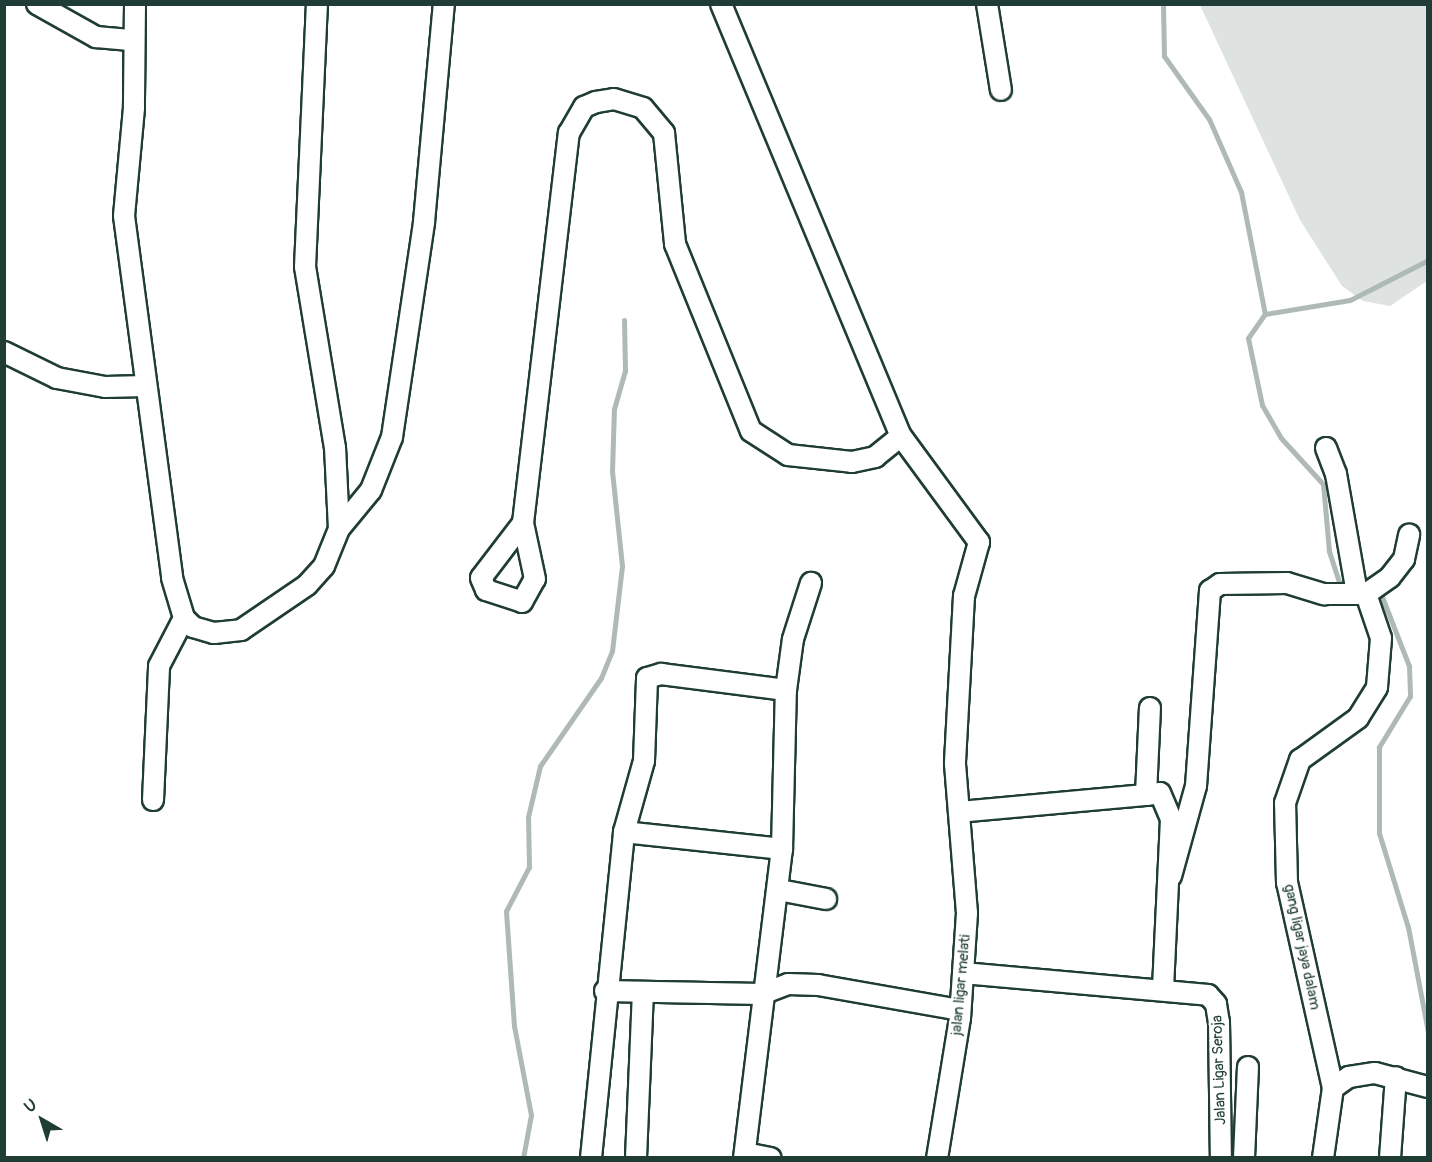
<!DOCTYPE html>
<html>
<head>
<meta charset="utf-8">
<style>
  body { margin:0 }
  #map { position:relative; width:1432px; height:1162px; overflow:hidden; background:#fff; font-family:Pangolin,sans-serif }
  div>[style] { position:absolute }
  .green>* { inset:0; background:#dee3e2 }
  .stream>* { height:5px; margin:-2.5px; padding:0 2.5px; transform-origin:2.5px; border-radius:2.5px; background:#afbab7 }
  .roads { filter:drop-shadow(2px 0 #1f3d34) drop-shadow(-2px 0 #1f3d34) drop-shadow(0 2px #1f3d34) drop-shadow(0 -2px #1f3d34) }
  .street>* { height:20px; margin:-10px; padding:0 10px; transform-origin:10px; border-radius:10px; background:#fff }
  span { translate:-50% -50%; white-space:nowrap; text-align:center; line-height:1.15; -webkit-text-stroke:4.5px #fff; paint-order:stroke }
  .street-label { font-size:15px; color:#1f3d34 }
  .frame { position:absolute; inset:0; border:6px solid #1f3d34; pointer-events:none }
  .north { position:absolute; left:12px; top:1090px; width:60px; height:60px; -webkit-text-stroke:4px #fff; paint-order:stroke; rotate:321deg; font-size:16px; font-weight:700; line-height:24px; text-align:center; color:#1f3d34 }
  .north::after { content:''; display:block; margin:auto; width:21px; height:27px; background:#1f3d34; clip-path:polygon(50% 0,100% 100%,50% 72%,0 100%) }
</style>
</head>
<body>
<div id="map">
  <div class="green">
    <div style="clip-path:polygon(1200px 5px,1427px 5px,1427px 281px,1390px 306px,1363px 301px,1342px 286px,1300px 220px)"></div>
  </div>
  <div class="stream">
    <div style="left:1163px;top:4px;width:52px;rotate:88.9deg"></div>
    <div style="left:1164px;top:56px;width:77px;rotate:54.5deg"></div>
    <div style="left:1209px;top:119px;width:80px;rotate:66.3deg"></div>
    <div style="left:1241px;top:192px;width:124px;rotate:78.9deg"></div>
    <div style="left:1348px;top:587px;width:10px;rotate:-151deg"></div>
    <div style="left:1339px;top:582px;width:33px;rotate:-108deg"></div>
    <div style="left:1329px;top:551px;width:67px;rotate:-95.1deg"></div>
    <div style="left:1323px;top:484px;width:62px;rotate:-132.4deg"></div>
    <div style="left:1281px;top:438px;width:38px;rotate:-120deg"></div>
    <div style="left:1262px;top:405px;width:68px;rotate:-101.8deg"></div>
    <div style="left:1248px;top:338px;width:29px;rotate:-55deg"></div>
    <div style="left:1265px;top:314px;width:86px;rotate:-9.4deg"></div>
    <div style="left:1350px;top:300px;width:88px;rotate:-27.1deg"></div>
    <div style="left:1379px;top:589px;width:83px;rotate:68.7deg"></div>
    <div style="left:1409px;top:666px;width:30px;rotate:88deg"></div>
    <div style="left:1410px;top:696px;width:60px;rotate:121.3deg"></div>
    <div style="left:1379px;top:747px;width:86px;rotate:90deg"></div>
    <div style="left:1379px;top:833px;width:98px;rotate:72.9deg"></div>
    <div style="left:1408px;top:927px;width:107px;rotate:79.2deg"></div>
    <div style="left:523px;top:1158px;width:44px;rotate:-79.5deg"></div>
    <div style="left:531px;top:1115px;width:91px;rotate:-100.8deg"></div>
    <div style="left:514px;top:1026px;width:115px;rotate:-94deg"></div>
    <div style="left:506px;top:911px;width:50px;rotate:-62.4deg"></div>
    <div style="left:529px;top:867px;width:50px;rotate:-91.1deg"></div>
    <div style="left:528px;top:817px;width:52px;rotate:-76.8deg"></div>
    <div style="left:540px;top:766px;width:107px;rotate:-55.3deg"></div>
    <div style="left:601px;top:678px;width:29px;rotate:-68deg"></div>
    <div style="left:612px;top:651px;width:86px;rotate:-83.3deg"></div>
    <div style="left:622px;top:566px;width:96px;rotate:-96deg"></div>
    <div style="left:612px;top:471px;width:62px;rotate:-88.2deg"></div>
    <div style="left:614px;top:409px;width:40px;rotate:-74deg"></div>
    <div style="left:625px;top:371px;width:51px;rotate:-91.1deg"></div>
  </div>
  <div class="roads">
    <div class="street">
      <div style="left:37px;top:4px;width:68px;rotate:29.2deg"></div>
      <div style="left:96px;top:37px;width:37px;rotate:5deg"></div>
      <div style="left:135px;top:4px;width:104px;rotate:90.6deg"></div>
      <div style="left:134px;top:108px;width:108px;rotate:95.3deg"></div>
      <div style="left:124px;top:216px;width:365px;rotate:82.4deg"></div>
      <div style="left:172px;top:578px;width:42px;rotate:73.3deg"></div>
      <div style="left:184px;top:618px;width:13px;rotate:45deg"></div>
      <div style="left:193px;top:627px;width:22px;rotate:16deg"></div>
      <div style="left:214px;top:633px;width:27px;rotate:-6deg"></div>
      <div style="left:241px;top:630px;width:80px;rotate:-34.3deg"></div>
      <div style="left:307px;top:585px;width:25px;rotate:-48deg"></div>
      <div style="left:324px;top:566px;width:40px;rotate:-68deg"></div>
      <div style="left:339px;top:529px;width:81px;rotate:-92.8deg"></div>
      <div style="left:335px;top:448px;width:183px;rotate:-99.4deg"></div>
      <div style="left:305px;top:267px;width:263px;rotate:-87.4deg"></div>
      <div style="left:721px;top:4px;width:468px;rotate:67.4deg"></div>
      <div style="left:901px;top:436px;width:132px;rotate:53.7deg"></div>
      <div style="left:979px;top:542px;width:56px;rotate:105.5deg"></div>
      <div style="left:964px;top:596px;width:168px;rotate:93.1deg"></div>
      <div style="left:955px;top:764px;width:149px;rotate:85.4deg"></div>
      <div style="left:967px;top:913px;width:105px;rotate:93.8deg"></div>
      <div style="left:960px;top:1018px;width:142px;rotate:99.3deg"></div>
      <div style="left:987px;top:4px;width:87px;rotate:80.8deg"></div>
      <div style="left:4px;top:352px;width:59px;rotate:26.1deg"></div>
      <div style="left:57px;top:378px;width:49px;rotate:10.6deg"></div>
      <div style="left:105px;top:387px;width:41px;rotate:-1.4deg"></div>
      <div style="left:1326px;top:448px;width:28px;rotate:69deg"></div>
      <div style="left:1336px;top:474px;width:121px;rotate:80deg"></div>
      <div style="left:523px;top:523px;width:69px;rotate:127.4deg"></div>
      <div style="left:481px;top:578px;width:13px;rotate:67deg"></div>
      <div style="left:486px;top:590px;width:38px;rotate:18deg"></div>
      <div style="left:522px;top:602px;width:26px;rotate:-61deg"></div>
      <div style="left:535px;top:579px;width:57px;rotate:-102.1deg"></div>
      <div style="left:523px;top:523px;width:393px;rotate:-83.3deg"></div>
      <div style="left:569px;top:133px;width:30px;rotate:-60deg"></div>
      <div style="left:584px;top:107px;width:13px;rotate:-23deg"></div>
      <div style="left:596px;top:102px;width:18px;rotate:-9deg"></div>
      <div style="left:614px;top:99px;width:30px;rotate:17deg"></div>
      <div style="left:643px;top:108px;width:33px;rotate:50deg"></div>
      <div style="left:664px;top:133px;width:112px;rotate:84.3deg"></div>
      <div style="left:675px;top:244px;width:202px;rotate:67.9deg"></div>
      <div style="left:751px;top:431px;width:44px;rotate:33deg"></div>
      <div style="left:788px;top:455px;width:64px;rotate:6.2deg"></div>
      <div style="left:852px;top:462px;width:24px;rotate:-12deg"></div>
      <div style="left:875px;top:457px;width:33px;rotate:-39deg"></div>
      <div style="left:339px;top:529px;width:50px;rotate:-50.6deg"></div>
      <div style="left:371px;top:490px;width:57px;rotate:-68.4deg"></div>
      <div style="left:392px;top:437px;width:217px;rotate:-81.5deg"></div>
      <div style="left:424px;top:222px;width:219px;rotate:-84.8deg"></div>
      <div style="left:1146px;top:795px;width:14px;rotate:-8deg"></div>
      <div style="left:1160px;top:793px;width:28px;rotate:67deg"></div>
      <div style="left:1171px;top:819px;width:171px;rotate:92.7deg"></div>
      <div style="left:153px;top:800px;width:134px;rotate:-87.4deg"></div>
      <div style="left:159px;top:666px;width:54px;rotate:-62.5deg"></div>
      <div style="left:959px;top:812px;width:188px;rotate:-5.2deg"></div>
      <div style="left:1146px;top:795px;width:87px;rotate:-87.4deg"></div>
      <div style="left:624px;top:832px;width:159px;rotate:6.1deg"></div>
      <div style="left:1171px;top:876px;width:93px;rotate:-74.5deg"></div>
      <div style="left:1196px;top:786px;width:196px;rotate:-85.9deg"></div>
      <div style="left:1210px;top:591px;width:12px;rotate:-35deg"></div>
      <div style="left:1220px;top:584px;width:67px;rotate:-0.9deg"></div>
      <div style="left:1287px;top:583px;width:39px;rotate:17deg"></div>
      <div style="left:1324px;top:594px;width:42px"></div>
      <div style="left:1366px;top:594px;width:29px;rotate:-35deg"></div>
      <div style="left:1390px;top:577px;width:23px;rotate:-52deg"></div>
      <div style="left:1404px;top:559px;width:25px;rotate:-78deg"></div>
      <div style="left:779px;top:890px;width:48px;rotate:10.8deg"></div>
      <div style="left:963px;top:973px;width:246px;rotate:5.1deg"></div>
      <div style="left:1208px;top:995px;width:12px;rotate:48deg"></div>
      <div style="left:1216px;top:1004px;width:18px;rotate:81deg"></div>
      <div style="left:1219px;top:1022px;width:136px;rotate:89.2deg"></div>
      <div style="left:605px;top:991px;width:157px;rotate:1.1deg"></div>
      <div style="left:762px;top:994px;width:28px;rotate:-21deg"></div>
      <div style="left:788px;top:984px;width:30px;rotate:2deg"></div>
      <div style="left:818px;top:985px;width:144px;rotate:10deg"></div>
      <div style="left:1333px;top:1088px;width:210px;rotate:-102.6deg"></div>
      <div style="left:1287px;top:883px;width:80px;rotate:-91.4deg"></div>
      <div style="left:1285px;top:803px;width:46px;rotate:-70.8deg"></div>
      <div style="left:1300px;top:760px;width:72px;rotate:-35.9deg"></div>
      <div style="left:1358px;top:718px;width:36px;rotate:-58deg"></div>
      <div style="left:1377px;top:687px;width:49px;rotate:-85.3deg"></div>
      <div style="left:1381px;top:638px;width:46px;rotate:-108.8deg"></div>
      <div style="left:745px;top:1153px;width:26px;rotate:11deg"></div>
      <div style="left:591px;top:1158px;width:328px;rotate:-84.2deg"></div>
      <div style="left:624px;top:832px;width:74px;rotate:-74.3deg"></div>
      <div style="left:644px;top:761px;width:83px;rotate:-87.9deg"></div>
      <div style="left:647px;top:678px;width:15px;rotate:-16deg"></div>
      <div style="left:661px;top:674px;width:126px;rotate:7.3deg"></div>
      <div style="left:636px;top:1158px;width:164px;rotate:-87.6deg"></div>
      <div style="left:744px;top:1158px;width:311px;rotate:-83deg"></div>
      <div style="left:782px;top:849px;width:159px;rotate:-88.6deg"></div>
      <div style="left:786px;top:690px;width:51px;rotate:-82.2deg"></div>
      <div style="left:793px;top:639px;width:59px;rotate:-72.2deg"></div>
      <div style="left:1244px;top:1158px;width:91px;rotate:-87.5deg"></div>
      <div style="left:1323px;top:1158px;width:71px;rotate:-81.9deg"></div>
      <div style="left:1333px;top:1088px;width:19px;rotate:-35deg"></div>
      <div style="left:1349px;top:1077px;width:26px;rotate:-9deg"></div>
      <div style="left:1375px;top:1073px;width:55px;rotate:14.8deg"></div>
      <div style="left:1390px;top:1158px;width:81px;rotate:-85.8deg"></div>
    </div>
  </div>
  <div class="street-label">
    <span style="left:1302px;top:947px;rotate:78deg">gang ligar jaya dalam</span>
    <span style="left:961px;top:985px;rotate:-85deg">jalan ligar melati</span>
    <span style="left:1219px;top:1070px;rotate:-92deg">Jalan Ligar Seroja</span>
  </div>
  <div class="frame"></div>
  <div class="north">U</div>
</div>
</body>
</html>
